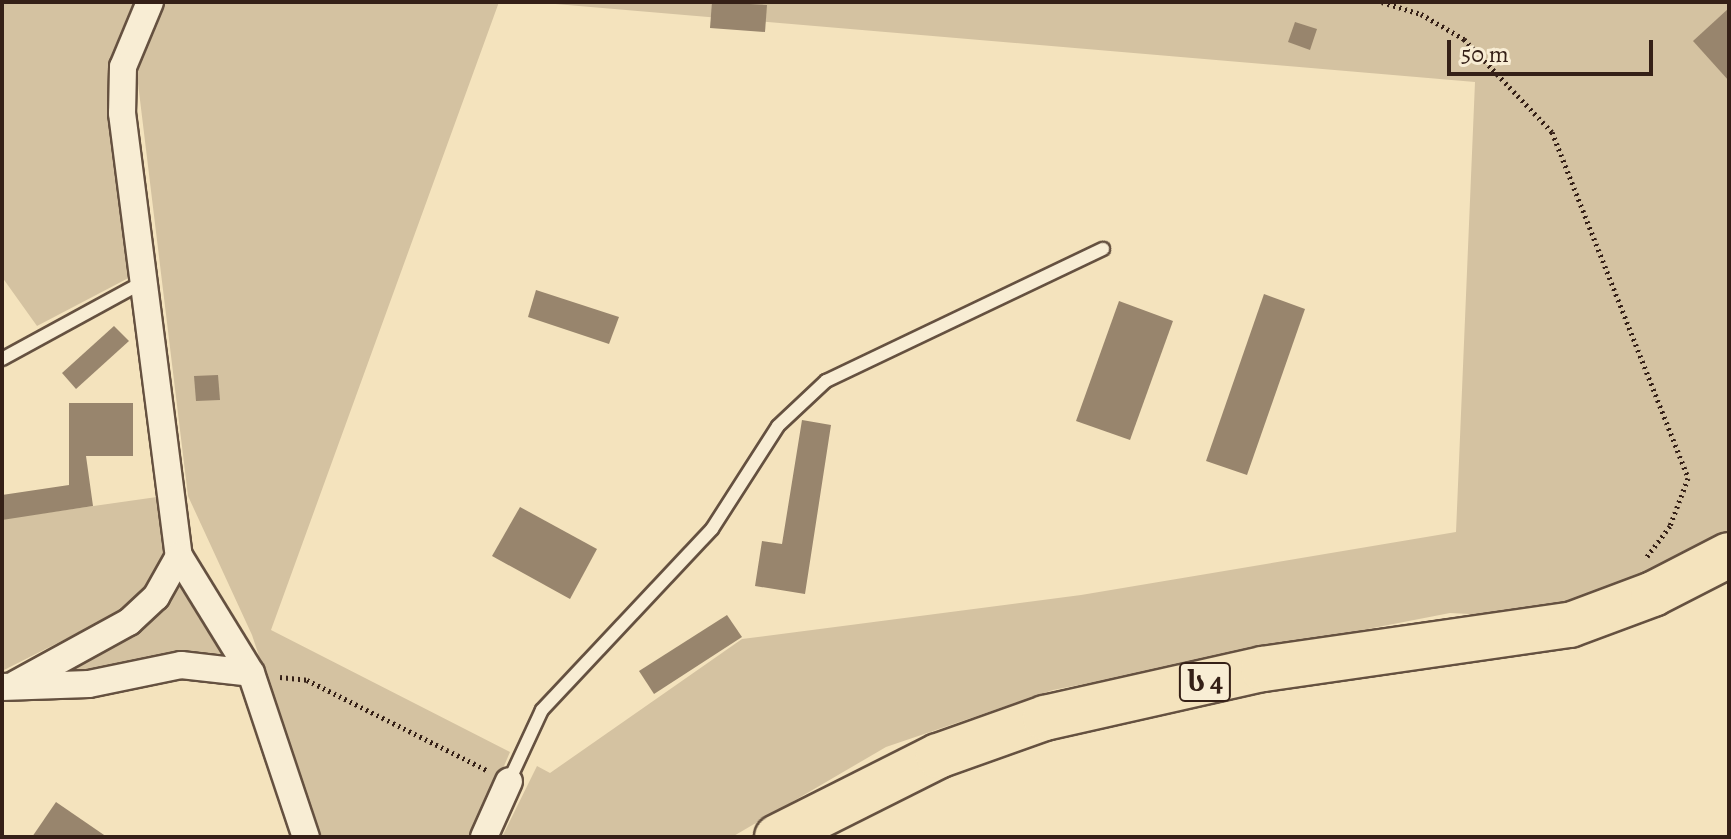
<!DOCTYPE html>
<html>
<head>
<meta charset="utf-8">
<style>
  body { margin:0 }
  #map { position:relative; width:1731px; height:839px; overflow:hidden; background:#f4e3bd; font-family:Alegreya,"Noto Serif Georgian",serif }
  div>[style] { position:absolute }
  .green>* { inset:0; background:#d4c2a1 }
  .building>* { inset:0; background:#98856d }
  .path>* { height:5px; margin-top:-2.5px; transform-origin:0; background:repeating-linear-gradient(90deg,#352017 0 2px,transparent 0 6px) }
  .roads { filter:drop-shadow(2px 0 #655140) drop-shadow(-2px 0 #655140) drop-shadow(0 2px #655140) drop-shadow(0 -2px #655140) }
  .lane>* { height:12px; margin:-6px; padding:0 6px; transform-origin:6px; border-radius:6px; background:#f8edd4 }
  .street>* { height:26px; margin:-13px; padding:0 13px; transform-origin:13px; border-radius:13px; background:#f8edd4 }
  .highway>* { height:44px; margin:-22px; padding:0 22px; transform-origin:22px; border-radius:22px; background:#f4e3bd }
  span { translate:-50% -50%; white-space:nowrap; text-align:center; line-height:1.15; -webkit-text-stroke:7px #f8edd4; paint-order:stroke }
  .shield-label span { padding:2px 6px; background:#f8edd4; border:2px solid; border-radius:6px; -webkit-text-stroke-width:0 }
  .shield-label { font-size:28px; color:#352017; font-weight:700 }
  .frame { position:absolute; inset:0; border:4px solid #352017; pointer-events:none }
  .scale { position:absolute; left:1447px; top:40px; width:206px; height:36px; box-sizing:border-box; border:4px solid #352017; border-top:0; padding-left:10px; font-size:24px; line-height:28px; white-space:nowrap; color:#352017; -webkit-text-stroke:6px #f8edd4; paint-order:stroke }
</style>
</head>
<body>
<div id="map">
  <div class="green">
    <div style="clip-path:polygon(2px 2px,139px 2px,113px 64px,138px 273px,37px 326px,2px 277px)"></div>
    <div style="clip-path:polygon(162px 2px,499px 2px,271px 630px,510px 752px,474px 837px,320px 837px,252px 635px,188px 496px,136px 67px)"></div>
    <div style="clip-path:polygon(532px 2px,1729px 2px,1729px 546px,1528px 617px,1450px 613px,1053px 690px,886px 747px,732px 837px,502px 837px,537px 766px,550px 773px,742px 639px,1081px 595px,1456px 532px,1475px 82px)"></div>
    <div style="clip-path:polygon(157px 497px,164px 549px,156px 577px,127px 608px,2px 671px,2px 519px)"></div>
    <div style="clip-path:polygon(179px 578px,228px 656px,172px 653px,45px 679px)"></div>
  </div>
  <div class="building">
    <div style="clip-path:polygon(712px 2px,767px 5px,765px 32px,710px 28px)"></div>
    <div style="clip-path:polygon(1729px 8px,1729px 81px,1693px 41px)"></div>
    <div style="clip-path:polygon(1295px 22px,1317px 29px,1310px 50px,1288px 42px)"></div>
    <div style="clip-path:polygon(536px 290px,619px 317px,609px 344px,528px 317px)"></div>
    <div style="clip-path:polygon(1264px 294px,1305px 309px,1247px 475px,1206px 461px)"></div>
    <div style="clip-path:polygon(1119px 301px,1173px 321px,1130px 440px,1076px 421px)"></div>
    <div style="clip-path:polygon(114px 326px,129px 341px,76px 389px,62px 373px)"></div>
    <div style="clip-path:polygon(218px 375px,220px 400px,196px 401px,194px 376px)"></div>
    <div style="clip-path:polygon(69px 403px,133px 403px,133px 456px,86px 456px,93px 506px,2px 520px,2px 495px,69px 485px)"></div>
    <div style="clip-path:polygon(802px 420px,831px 425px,805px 594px,755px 586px,762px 541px,782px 544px)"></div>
    <div style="clip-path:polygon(520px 507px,597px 549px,570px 599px,492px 556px)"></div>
    <div style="clip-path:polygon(727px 615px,742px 637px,654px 694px,639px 671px)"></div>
    <div style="clip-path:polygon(56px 802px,107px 837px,32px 837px)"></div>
  </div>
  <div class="path">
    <div style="left:1382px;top:2px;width:41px;rotate:17.1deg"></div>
    <div style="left:1421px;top:14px;width:50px;rotate:30.2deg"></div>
    <div style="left:1464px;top:39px;width:128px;rotate:46.6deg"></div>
    <div style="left:1552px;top:132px;width:372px;rotate:68.5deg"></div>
    <div style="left:1688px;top:478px;width:51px;rotate:110.6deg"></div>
    <div style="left:1670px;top:526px;width:40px;rotate:127deg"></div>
    <div style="left:280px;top:677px;width:27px;rotate:6deg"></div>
    <div style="left:307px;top:680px;width:203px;rotate:26.6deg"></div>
  </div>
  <div class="roads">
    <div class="lane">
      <div style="left:2px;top:359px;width:163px;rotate:-28.6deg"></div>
      <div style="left:509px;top:781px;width:78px;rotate:-65.1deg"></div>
      <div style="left:542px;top:710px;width:248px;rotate:-46.8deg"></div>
      <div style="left:712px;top:529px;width:122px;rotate:-57.3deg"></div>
      <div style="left:778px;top:426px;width:66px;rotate:-43.2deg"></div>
      <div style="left:826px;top:381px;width:307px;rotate:-25.5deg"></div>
    </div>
    <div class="street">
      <div style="left:150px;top:2px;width:70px;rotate:112.6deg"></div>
      <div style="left:123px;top:67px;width:46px;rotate:91.2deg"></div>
      <div style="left:122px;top:113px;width:447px;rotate:82.7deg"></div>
      <div style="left:179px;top:556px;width:137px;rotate:58.4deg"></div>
      <div style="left:251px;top:673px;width:173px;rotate:71.5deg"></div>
      <div style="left:16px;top:684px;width:129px;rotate:-28.8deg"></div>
      <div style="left:129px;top:622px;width:37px;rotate:-43deg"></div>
      <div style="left:156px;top:597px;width:47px;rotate:-60.7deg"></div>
      <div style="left:2px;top:687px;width:87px;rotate:-2deg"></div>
      <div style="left:89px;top:684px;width:94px;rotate:-11.7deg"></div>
      <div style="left:181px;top:665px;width:70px;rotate:6.5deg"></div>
      <div style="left:484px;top:837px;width:61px;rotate:-65.9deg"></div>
    </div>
    <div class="highway">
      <div style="left:777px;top:837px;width:180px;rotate:-26.7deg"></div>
      <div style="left:938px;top:756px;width:114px;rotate:-19.6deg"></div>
      <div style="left:1045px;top:718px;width:223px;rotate:-12.7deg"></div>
      <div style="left:1263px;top:669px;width:310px;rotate:-8.2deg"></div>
      <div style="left:1570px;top:625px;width:89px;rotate:-20.5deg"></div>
      <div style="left:1653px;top:594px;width:85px;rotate:-27.2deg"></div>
    </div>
  </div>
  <div class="shield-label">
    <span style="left:1205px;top:682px">ს 4</span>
  </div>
  <div class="frame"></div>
  <div class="scale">50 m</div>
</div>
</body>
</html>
